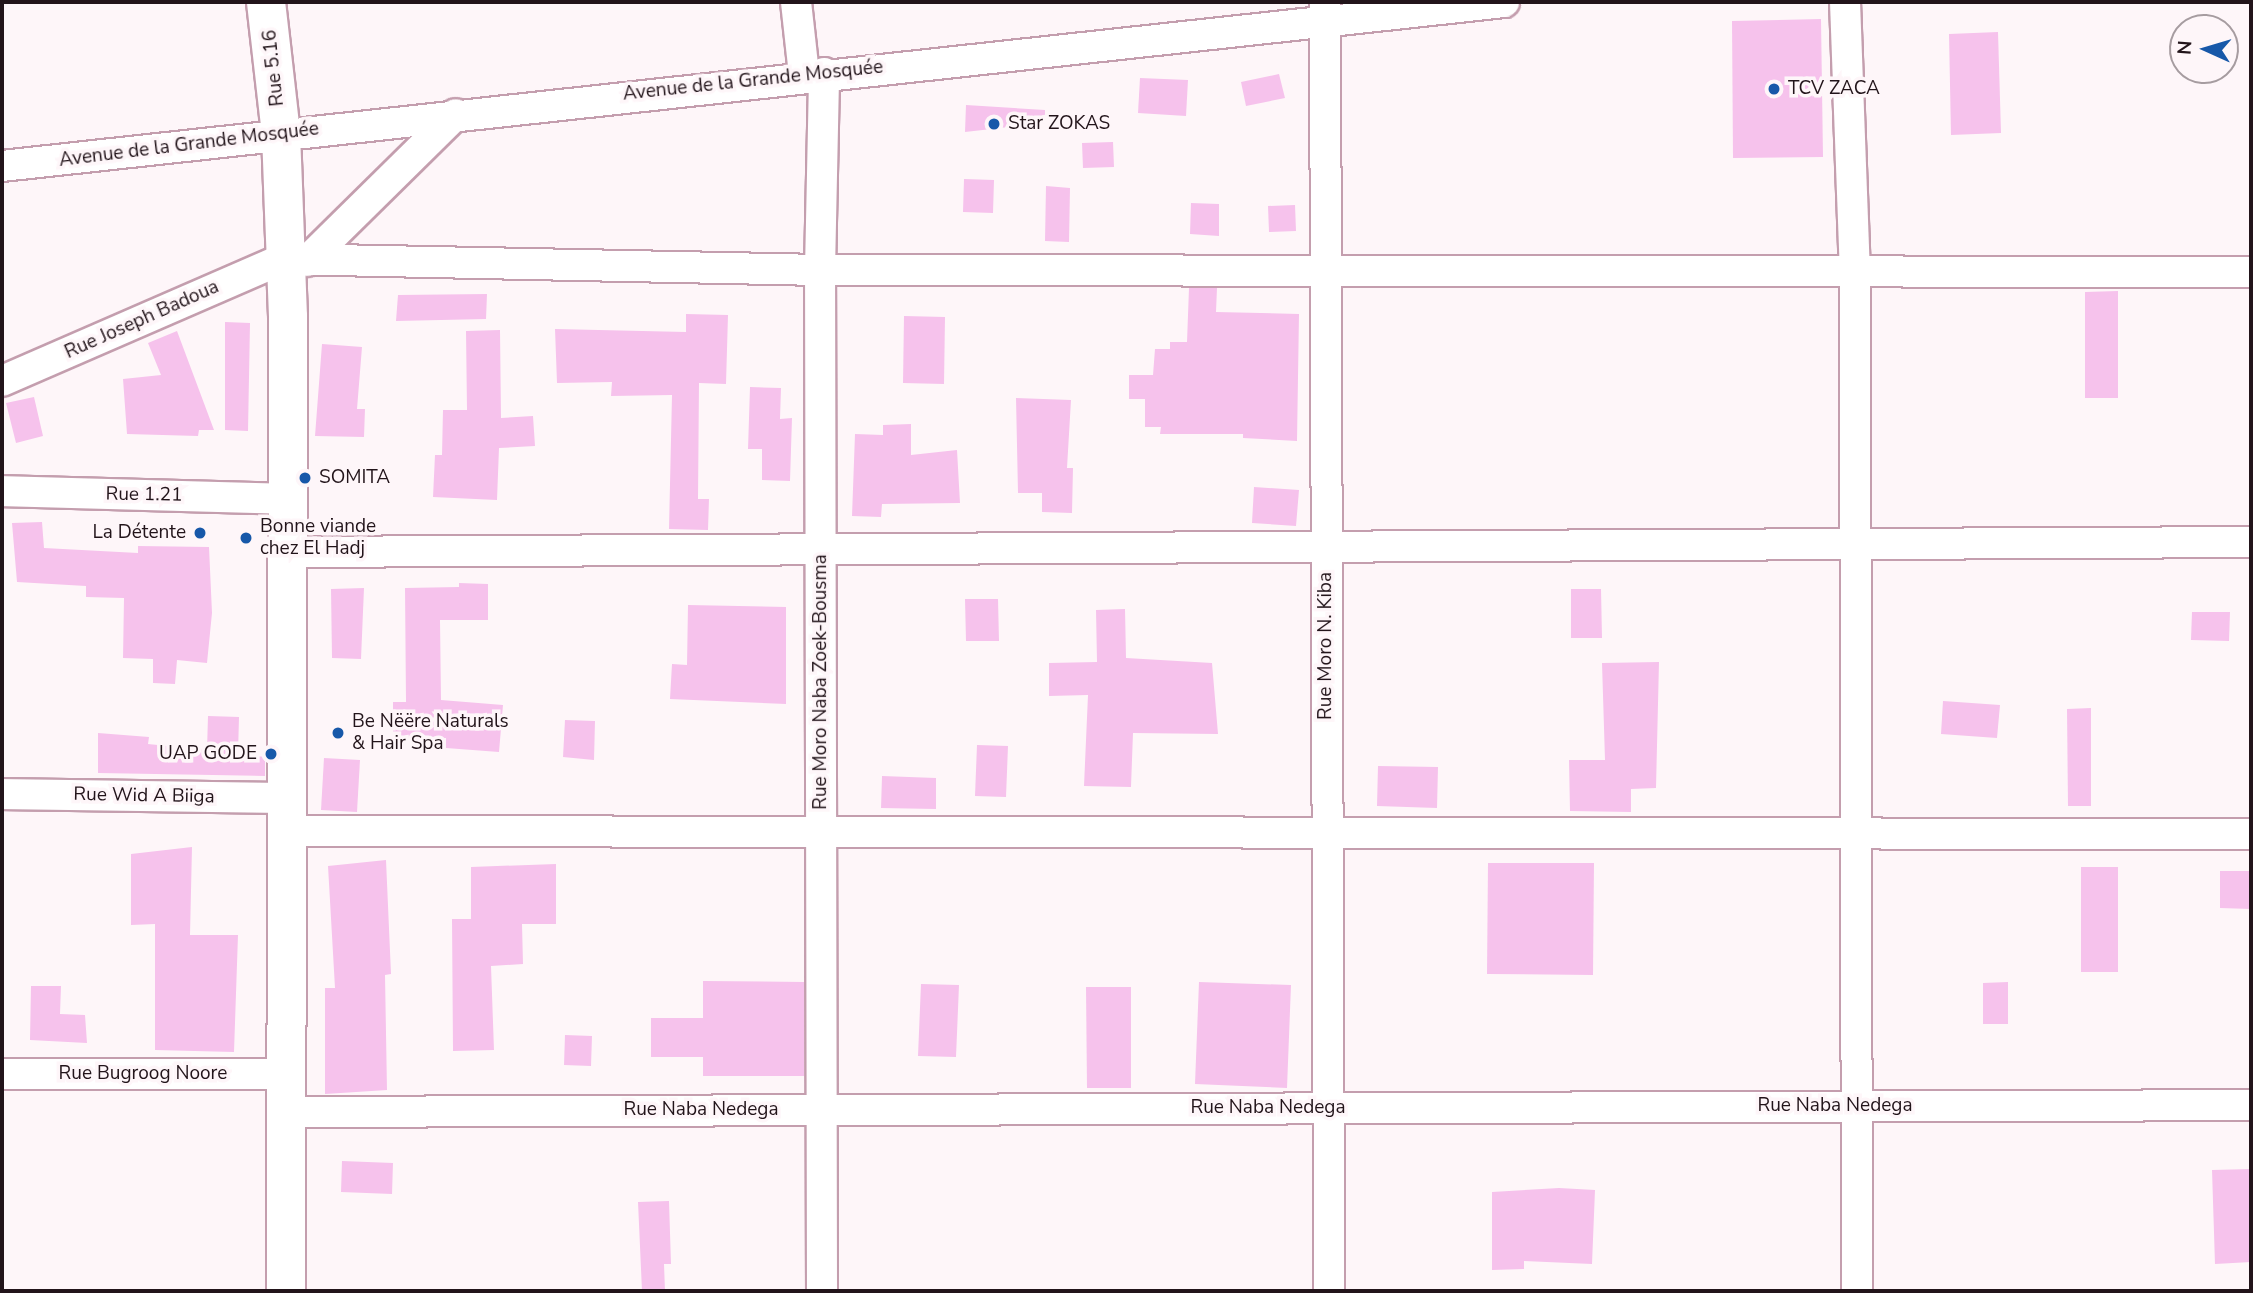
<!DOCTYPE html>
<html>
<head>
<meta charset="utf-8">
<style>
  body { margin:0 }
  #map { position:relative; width:2253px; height:1293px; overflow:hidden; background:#fef6f9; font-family:"Nunito Sans",sans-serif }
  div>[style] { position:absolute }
  .building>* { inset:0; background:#f6c2ec }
  .roads { filter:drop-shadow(2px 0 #c49eae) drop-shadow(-2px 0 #c49eae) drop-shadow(0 2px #c49eae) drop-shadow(0 -2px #c49eae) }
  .street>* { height:30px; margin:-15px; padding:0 15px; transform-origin:15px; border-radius:15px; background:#fff }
  .secondary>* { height:38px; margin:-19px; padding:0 19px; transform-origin:19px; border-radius:19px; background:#fff }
  .dots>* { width:19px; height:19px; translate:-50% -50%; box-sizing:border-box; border:4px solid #fef6f9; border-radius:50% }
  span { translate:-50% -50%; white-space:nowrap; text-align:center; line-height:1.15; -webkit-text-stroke:7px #fef6f9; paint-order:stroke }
  .street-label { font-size:19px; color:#22141a }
  .poi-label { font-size:19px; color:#22141a }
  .left { translate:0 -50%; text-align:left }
  .right { translate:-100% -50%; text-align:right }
  .frame { position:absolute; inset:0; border:4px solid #22141a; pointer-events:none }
  .north { position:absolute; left:2169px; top:14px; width:70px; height:70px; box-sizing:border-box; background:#fef6f9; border:2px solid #a69ca0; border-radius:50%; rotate:274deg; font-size:19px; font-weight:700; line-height:28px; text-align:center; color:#22141a }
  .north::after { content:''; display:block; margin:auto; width:24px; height:32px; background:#1758a9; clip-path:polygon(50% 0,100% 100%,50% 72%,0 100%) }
</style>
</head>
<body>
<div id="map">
  <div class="building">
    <div style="clip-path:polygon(1821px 19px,1823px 157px,1733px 158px,1732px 21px)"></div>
    <div style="clip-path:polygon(1998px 32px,2001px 133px,1951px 135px,1949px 34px)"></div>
    <div style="clip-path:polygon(1279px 74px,1285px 98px,1246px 106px,1241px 82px)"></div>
    <div style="clip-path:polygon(1140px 78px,1188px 80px,1186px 116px,1138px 113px)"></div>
    <div style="clip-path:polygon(966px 105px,1045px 110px,1045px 123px,965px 132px)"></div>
    <div style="clip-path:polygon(1113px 142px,1114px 167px,1083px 168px,1082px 143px)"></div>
    <div style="clip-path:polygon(964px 179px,994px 180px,993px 213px,963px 212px)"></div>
    <div style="clip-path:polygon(1046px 186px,1070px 188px,1069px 242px,1045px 241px)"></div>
    <div style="clip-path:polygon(1191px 203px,1219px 204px,1219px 236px,1190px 234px)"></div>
    <div style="clip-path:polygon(1295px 205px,1296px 231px,1269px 232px,1268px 206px)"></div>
    <div style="clip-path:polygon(1189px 288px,1217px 288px,1216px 312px,1299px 314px,1297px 441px,1243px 438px,1243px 434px,1160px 434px,1161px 427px,1145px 427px,1145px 399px,1129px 399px,1129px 375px,1153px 375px,1155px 349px,1170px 349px,1170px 342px,1187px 342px)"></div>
    <div style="clip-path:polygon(2118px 291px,2118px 398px,2085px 398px,2085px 292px)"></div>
    <div style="clip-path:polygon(487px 294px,486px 319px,396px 321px,398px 295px)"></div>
    <div style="clip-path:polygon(686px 314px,728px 315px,726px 384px,699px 383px,698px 499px,709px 499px,708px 530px,669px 529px,672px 395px,611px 396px,612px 382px,557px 383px,555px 329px,686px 332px)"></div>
    <div style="clip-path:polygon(904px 316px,945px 317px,944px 384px,903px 383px)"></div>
    <div style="clip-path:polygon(225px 322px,250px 323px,248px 431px,225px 430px)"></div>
    <div style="clip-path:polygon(500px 330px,501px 418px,533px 416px,535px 446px,499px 448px,497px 500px,433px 497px,435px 455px,442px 455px,443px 410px,467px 410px,466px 331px)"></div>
    <div style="clip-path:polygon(177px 331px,214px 430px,199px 430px,198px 436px,127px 434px,123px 379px,161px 375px,148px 343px)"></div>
    <div style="clip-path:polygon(322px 344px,362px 347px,357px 409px,365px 409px,364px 437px,315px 436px)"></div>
    <div style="clip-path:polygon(750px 387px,781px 388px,780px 419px,792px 418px,790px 481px,762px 480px,762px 449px,748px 449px)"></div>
    <div style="clip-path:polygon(34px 397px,43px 436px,16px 443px,6px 403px)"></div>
    <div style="clip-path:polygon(1016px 398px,1071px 400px,1067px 468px,1073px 468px,1072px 513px,1042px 512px,1042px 493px,1018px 493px)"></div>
    <div style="clip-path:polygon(911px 424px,911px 455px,957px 450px,960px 503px,882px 504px,881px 517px,852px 516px,855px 434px,883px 435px,883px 425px)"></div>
    <div style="clip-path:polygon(1254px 487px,1299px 490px,1296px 526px,1252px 523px)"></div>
    <div style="clip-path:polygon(42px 522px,44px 548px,138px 553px,138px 546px,209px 547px,212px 613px,207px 663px,177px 660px,175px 684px,153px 683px,153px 659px,123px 658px,124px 598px,86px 597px,86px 586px,17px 582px,12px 523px)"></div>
    <div style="clip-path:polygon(459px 583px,488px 584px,488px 620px,440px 620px,441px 700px,503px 705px,499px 752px,446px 748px,446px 738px,393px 738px,393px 702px,406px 702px,405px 588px,459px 587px)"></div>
    <div style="clip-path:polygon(364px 588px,361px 659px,332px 658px,331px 589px)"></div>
    <div style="clip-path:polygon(1571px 589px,1601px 589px,1602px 638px,1571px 638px)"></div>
    <div style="clip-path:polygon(965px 599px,998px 599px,999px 641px,966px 641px)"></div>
    <div style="clip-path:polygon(688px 605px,786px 607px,786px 704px,670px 699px,672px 664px,687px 665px)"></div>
    <div style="clip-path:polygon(1125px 609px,1126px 658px,1212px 663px,1218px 734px,1133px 733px,1131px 787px,1084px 786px,1088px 695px,1049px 696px,1049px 663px,1097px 662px,1096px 610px)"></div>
    <div style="clip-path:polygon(2192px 612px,2230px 612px,2229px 641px,2191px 640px)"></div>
    <div style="clip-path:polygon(1659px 662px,1656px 788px,1631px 789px,1631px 812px,1570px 811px,1569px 760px,1605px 760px,1602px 663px)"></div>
    <div style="clip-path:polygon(1943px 701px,2000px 705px,1997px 738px,1941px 734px)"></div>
    <div style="clip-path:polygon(2091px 708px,2091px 806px,2068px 806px,2067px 709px)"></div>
    <div style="clip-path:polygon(208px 716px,239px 717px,238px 754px,265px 757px,265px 776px,98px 773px,98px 733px,149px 737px,148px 744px,207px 750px)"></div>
    <div style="clip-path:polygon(565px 720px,595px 721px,594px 760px,563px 757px)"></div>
    <div style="clip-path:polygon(977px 745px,1008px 746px,1006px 797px,975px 796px)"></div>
    <div style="clip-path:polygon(324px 758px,360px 760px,357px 812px,321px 810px)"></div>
    <div style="clip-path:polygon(1378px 766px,1438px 767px,1437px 808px,1377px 806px)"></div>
    <div style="clip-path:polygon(882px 776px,936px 778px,936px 809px,881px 808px)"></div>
    <div style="clip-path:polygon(192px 847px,190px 935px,238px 935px,234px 1052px,155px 1050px,155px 924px,131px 925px,131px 854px)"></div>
    <div style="clip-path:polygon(386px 860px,391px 974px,385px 975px,387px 1090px,325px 1094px,325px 988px,335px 988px,328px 866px)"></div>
    <div style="clip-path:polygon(1488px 863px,1594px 863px,1593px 975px,1487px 974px)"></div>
    <div style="clip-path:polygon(556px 864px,556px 924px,522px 924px,523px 964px,491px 966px,494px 1050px,453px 1051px,452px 919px,471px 919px,471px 867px)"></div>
    <div style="clip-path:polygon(2081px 867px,2118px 867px,2118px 972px,2081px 972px)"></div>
    <div style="clip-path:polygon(2220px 871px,2251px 871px,2251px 909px,2220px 908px)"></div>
    <div style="clip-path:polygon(703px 981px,804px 982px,804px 1076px,703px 1076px,703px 1057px,651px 1057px,651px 1018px,703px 1018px)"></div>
    <div style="clip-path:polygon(1199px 982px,1291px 985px,1287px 1088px,1195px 1084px)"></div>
    <div style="clip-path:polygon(2008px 982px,2008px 1024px,1983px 1024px,1983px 983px)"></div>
    <div style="clip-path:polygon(921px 984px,959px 985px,956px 1057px,918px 1056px)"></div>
    <div style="clip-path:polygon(31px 986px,61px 986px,60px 1014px,85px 1015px,87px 1043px,30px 1040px)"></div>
    <div style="clip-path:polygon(1086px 987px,1131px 987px,1131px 1088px,1087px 1088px)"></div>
    <div style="clip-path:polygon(565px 1035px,592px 1036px,591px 1066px,564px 1065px)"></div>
    <div style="clip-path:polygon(342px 1161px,393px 1163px,392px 1194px,341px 1192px)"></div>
    <div style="clip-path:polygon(2251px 1169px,2251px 1262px,2215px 1264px,2212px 1170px)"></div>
    <div style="clip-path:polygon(1559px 1188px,1595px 1190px,1592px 1264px,1524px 1261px,1524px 1269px,1492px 1270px,1492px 1192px)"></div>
    <div style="clip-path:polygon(669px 1201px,671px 1264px,664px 1264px,665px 1291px,642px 1291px,638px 1202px)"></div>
  </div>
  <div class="roads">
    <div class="street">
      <div style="left:796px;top:2px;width:73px;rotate:83.7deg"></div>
      <div style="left:1845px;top:2px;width:269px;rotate:87.9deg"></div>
      <div style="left:1855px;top:271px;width:1020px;rotate:89.89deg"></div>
      <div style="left:1325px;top:4px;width:1287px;rotate:89.82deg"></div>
      <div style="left:2px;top:166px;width:1511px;rotate:-6.23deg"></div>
      <div style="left:307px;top:261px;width:209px;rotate:-44.6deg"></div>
      <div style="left:2px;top:381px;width:306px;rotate:-23.5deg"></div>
      <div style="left:283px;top:259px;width:537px;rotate:1.17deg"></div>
      <div style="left:820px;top:270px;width:1431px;rotate:0.08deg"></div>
      <div style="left:2px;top:491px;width:284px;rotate:1.6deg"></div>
      <div style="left:287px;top:552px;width:1964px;rotate:-0.29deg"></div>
      <div style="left:2px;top:794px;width:284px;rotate:0.8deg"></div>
      <div style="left:286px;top:831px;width:1965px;rotate:0.09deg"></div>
      <div style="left:2px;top:1074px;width:282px"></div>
      <div style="left:284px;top:1112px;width:1967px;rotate:-0.2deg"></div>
      <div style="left:822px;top:1291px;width:1021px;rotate:-90.11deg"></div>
      <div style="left:820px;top:270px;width:197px;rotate:-88.8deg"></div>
    </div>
    <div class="secondary">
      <div style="left:266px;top:2px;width:133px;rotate:83.5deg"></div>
      <div style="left:281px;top:134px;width:183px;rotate:87.8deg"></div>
      <div style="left:288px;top:317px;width:974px;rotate:90.12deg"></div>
    </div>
  </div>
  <div class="dots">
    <div style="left:1774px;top:89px;background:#1758a9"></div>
    <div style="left:994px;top:124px;background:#1758a9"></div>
    <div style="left:305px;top:478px;background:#1758a9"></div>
    <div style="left:200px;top:533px;background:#1758a9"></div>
    <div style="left:246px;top:538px;background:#1758a9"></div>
    <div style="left:338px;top:733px;background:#1758a9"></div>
    <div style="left:271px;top:754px;background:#1758a9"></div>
  </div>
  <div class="street-label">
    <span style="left:274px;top:68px;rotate:-96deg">Rue 5.16</span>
    <span style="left:753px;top:81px;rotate:-6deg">Avenue de la Grande Mosquée</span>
    <span style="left:189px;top:145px;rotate:-7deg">Avenue de la Grande Mosquée</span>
    <span style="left:142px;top:320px;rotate:-24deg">Rue Joseph Badoua</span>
    <span style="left:144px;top:495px;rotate:1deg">Rue 1.21</span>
    <span style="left:1326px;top:646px;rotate:-90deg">Rue Moro N. Kiba</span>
    <span style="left:821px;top:682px;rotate:-90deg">Rue Moro Naba Zoek-Bousma</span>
    <span style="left:144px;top:796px;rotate:1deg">Rue Wid A Biiga</span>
    <span style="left:143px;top:1074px">Rue Bugroog Noore</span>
    <span style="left:1835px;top:1106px">Rue Naba Nedega</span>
    <span style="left:1268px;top:1108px">Rue Naba Nedega</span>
    <span style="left:701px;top:1110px">Rue Naba Nedega</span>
  </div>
  <div class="poi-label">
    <span class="left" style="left:1788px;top:89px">TCV ZACA</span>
    <span class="left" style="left:1008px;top:124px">Star ZOKAS</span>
    <span class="left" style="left:319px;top:478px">SOMITA</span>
    <span class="left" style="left:260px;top:538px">Bonne viande<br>chez El Hadj</span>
    <span class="right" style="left:186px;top:533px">La Détente</span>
    <span class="left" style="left:352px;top:733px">Be Nëëre Naturals<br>&amp; Hair Spa</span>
    <span class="right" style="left:257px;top:754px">UAP GODE</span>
  </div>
  <div class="frame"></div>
  <div class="north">N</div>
</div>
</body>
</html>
